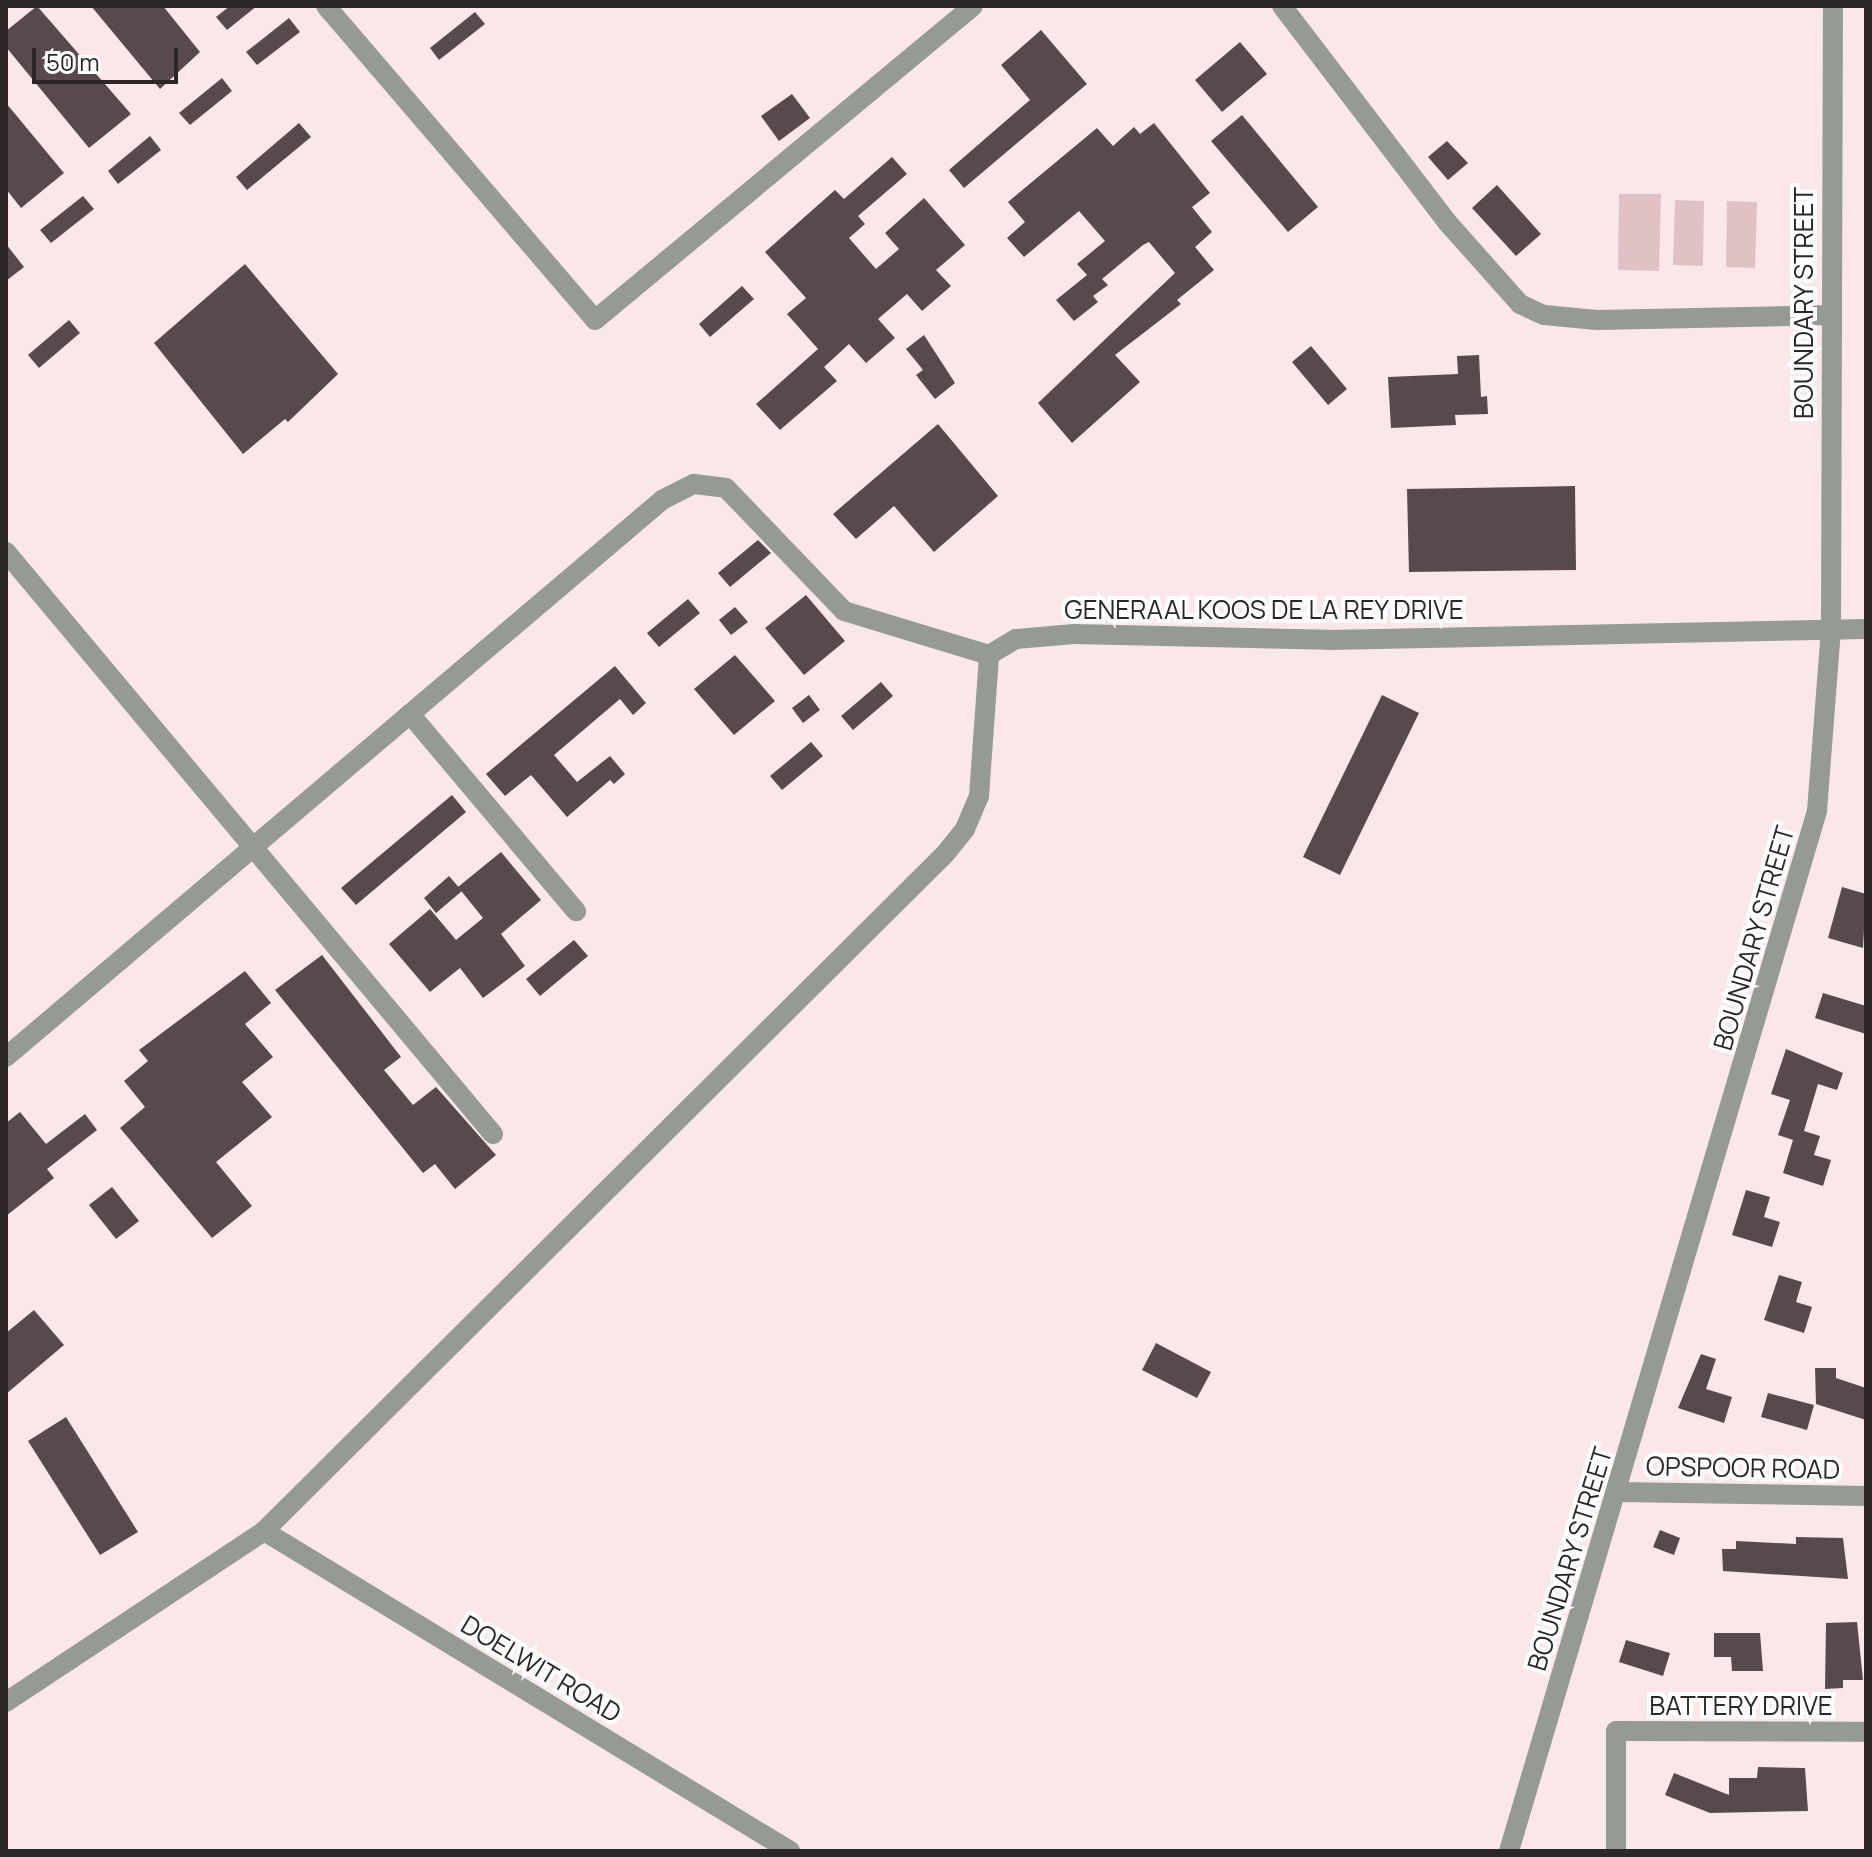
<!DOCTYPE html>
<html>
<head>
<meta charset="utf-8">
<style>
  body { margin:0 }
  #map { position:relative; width:1872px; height:1857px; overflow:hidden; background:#f9e7e9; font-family:Manrope,sans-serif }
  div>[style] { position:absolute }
  .green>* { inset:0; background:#e0c2c5 }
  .building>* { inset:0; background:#584a4c }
  .minor>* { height:20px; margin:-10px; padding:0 10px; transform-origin:10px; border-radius:10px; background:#959a95 }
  span { translate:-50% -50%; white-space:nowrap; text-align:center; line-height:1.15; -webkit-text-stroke:8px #fff; paint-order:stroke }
  .street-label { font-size:26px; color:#2d2627 }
  .frame { position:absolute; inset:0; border:8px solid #2d2627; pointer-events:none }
  .scale { position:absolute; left:32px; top:48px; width:146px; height:36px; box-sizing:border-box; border:4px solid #2d2627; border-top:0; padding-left:10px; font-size:24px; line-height:28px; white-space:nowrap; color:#2d2627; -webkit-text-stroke:6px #fff; paint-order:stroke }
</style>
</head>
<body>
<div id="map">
  <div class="green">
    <div style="clip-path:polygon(1619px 194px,1661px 194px,1659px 271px,1618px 270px)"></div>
    <div style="clip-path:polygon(1675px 200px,1704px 201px,1703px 266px,1673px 265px)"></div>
    <div style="clip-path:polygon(1727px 201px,1757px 202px,1755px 268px,1726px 267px)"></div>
  </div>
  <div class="building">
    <div style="clip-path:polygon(37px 6px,131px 114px,89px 148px,6px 47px,6px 31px)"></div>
    <div style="clip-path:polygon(91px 6px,163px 6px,200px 52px,160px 89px)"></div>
    <div style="clip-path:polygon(230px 6px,257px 6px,227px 30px,216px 17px)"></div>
    <div style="clip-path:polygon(475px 12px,485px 24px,439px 60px,430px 48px)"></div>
    <div style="clip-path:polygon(289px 18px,300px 32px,257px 65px,246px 52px)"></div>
    <div style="clip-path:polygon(1041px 30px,1087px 84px,964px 188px,949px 170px,1030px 100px,1001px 65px)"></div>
    <div style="clip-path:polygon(1240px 42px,1267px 74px,1222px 112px,1195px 80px)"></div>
    <div style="clip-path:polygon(222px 78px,232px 91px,190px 125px,179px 113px)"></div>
    <div style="clip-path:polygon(792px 94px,810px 118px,779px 141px,761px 116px)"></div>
    <div style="clip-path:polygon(6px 103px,64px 173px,21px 208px,6px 189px)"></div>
    <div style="clip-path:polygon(1242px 115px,1318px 207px,1288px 232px,1211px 141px)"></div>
    <div style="clip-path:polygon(299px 123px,311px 137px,247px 190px,236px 177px)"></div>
    <div style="clip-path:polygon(1154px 123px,1210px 193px,1192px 207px,1212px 232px,1195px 247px,1214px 270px,1177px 300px,1181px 304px,1115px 355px,1140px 382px,1072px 443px,1038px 403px,1175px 273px,1149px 242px,1143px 245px,1102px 279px,1108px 285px,1093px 296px,1098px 302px,1074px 321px,1056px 300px,1087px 275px,1077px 264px,1105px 241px,1079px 211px,1024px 257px,1007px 238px,1025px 222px,1008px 202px,1097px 128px,1113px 146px,1134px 127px,1140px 134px)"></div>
    <div style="clip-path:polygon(150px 136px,161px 150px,118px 184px,108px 171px)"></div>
    <div style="clip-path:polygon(1447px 141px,1468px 163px,1448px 180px,1428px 157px)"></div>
    <div style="clip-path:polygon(892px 157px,907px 174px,858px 216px,865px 224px,849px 238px,876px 269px,899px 249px,885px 233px,924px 198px,965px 245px,936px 270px,951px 286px,922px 311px,907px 294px,878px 319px,895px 338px,866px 363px,849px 344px,824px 367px,837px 381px,780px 430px,756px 404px,818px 349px,787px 314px,806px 298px,765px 252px,835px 190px,844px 199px)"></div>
    <div style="clip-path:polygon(1497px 185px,1541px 234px,1516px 256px,1472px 208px)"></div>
    <div style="clip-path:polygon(83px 196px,94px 209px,51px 243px,40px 230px)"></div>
    <div style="clip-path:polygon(6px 244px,24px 267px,6px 281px)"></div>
    <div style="clip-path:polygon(245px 264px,338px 374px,288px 422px,285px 419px,243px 454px,154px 343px)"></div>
    <div style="clip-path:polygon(742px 286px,754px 299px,710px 337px,699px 324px)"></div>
    <div style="clip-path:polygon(69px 320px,80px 333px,39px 368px,28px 355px)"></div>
    <div style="clip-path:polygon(924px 335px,955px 383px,935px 399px,916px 375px,923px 370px,906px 349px)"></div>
    <div style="clip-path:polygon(1311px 346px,1347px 389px,1328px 405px,1292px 362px)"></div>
    <div style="clip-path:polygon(1479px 355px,1481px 397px,1487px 396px,1488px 414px,1455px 415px,1456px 425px,1391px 428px,1388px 377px,1458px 374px,1457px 356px)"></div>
    <div style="clip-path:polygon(938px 424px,998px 496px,934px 552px,894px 506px,856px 539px,833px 514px)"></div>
    <div style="clip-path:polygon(1575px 486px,1576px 570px,1409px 572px,1407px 489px)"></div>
    <div style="clip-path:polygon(758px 540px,771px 553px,730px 587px,718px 573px)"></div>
    <div style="clip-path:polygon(806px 595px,845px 641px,804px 675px,765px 628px)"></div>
    <div style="clip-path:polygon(688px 599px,700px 613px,659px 647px,647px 633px)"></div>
    <div style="clip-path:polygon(735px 607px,748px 622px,731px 635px,719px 620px)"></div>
    <div style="clip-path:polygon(735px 655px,775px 701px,734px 735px,694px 689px)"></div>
    <div style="clip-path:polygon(615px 666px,646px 703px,633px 715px,620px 699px,554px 755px,577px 782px,610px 756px,625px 774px,614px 784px,610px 780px,567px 817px,531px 775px,505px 796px,486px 774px)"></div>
    <div style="clip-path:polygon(881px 682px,893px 696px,853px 730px,841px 716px)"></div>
    <div style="clip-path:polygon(809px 695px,820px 710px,803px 723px,792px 708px)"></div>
    <div style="clip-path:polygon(1382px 695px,1419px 713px,1340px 875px,1303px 857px)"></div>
    <div style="clip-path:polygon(811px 742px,823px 756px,782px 790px,770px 776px)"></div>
    <div style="clip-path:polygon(452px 795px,466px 812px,356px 905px,341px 888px)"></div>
    <div style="clip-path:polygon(501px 852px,541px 900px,501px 934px,525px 966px,483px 998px,460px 968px,430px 992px,389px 944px,430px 909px,456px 940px,483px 918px,458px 887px)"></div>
    <div style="clip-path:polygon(449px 876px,462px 891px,436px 913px,424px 898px)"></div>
    <div style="clip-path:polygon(1842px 887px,1866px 894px,1863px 948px,1828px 938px)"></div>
    <div style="clip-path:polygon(574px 940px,588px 956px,540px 996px,526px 979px)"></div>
    <div style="clip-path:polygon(322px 955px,401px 1057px,384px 1070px,413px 1105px,436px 1087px,496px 1155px,455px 1189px,435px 1164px,423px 1173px,275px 990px)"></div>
    <div style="clip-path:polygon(245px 971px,271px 1003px,245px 1024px,273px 1057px,242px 1082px,272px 1117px,216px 1162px,252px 1206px,212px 1238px,120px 1128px,145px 1107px,124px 1081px,148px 1061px,139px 1050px)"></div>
    <div style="clip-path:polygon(1823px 993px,1866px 1006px,1866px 1034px,1815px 1018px)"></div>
    <div style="clip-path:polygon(1786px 1049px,1843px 1073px,1837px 1090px,1818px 1084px,1804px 1131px,1820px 1136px,1814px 1155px,1831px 1160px,1823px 1186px,1783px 1173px,1793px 1140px,1778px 1135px,1790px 1100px,1771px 1094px)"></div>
    <div style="clip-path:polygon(20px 1112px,46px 1144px,85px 1114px,97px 1130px,47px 1169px,54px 1178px,6px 1216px,6px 1123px)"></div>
    <div style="clip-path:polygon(112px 1187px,139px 1221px,116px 1239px,89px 1205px)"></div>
    <div style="clip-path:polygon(1746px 1190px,1770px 1197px,1764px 1217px,1780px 1222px,1772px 1247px,1732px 1235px)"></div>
    <div style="clip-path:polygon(1779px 1275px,1802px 1282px,1796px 1302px,1812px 1307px,1804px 1333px,1764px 1320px)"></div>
    <div style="clip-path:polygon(34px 1310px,64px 1345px,6px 1394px,6px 1333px)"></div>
    <div style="clip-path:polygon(1156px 1343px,1211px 1372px,1197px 1398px,1142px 1370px)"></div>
    <div style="clip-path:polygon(1701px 1354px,1716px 1359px,1706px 1389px,1732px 1397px,1724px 1423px,1678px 1408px)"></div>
    <div style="clip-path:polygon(1815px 1368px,1836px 1368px,1836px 1378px,1866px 1388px,1866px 1420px,1816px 1404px)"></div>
    <div style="clip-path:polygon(1768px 1393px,1814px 1405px,1807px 1430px,1761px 1417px)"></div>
    <div style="clip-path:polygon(66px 1417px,138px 1532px,100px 1555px,28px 1441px)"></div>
    <div style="clip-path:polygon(1660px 1530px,1680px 1538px,1674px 1555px,1653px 1547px)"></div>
    <div style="clip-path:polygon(1796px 1537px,1843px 1538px,1848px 1579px,1723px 1571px,1722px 1549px,1736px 1549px,1736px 1541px,1796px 1544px)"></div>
    <div style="clip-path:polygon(1857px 1622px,1863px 1680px,1843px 1680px,1843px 1688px,1825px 1689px,1826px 1623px)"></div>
    <div style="clip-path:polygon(1714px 1633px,1760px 1633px,1763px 1671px,1732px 1671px,1731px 1657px,1714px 1657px)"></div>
    <div style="clip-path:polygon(1626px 1640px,1670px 1653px,1663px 1676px,1619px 1662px)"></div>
    <div style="clip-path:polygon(1758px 1767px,1805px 1768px,1808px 1811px,1710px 1813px,1665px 1795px,1674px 1773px,1729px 1795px,1729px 1778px,1757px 1778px)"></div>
  </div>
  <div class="minor">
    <div style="left:326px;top:6px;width:413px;rotate:49.4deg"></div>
    <div style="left:595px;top:320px;width:491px;rotate:-39.7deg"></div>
    <div style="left:1282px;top:6px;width:272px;rotate:52.6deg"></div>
    <div style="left:1447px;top:222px;width:110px;rotate:48.3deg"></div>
    <div style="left:1520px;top:304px;width:26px;rotate:25deg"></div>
    <div style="left:1544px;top:315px;width:53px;rotate:5.4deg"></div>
    <div style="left:1597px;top:320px;width:233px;rotate:-1.2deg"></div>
    <div style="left:6px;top:552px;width:759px;rotate:50.08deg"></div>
    <div style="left:410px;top:714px;width:258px;rotate:49.9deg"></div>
    <div style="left:6px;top:1057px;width:861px;rotate:-40.33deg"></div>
    <div style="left:662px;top:500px;width:36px;rotate:-27deg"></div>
    <div style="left:694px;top:484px;width:32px;rotate:7deg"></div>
    <div style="left:726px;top:488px;width:170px;rotate:46.2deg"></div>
    <div style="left:844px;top:611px;width:152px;rotate:16.9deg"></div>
    <div style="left:989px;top:655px;width:31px;rotate:-31deg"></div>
    <div style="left:1016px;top:639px;width:58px;rotate:-4.9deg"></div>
    <div style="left:1074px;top:634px;width:255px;rotate:1.3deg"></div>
    <div style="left:1329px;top:640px;width:537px;rotate:-1.17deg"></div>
    <div style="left:1618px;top:1492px;width:248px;rotate:0.9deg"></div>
    <div style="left:264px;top:1531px;width:616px;rotate:31.31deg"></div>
    <div style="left:6px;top:1702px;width:310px;rotate:-33.5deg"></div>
    <div style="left:264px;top:1531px;width:960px;rotate:-44.83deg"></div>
    <div style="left:945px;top:854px;width:32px;rotate:-51deg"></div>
    <div style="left:965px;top:829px;width:36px;rotate:-67deg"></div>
    <div style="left:979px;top:796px;width:141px;rotate:-85.9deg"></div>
    <div style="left:1509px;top:1851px;width:1085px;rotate:-73.5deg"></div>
    <div style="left:1817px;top:811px;width:183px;rotate:-85.6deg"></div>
    <div style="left:1831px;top:629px;width:623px;rotate:-89.82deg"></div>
    <div style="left:1616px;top:1851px;width:120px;rotate:-90deg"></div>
    <div style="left:1616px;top:1731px;width:250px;rotate:0.2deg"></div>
  </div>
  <div class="street-label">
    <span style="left:1804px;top:303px;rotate:-90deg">BOUNDARY STREET</span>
    <span style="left:1264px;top:610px">GENERAAL KOOS DE LA REY DRIVE</span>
    <span style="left:1754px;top:938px;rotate:-74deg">BOUNDARY STREET</span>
    <span style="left:1743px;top:1468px;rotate:1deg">OPSPOOR ROAD</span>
    <span style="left:1570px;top:1559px;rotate:-73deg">BOUNDARY STREET</span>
    <span style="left:541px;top:1669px;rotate:31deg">DOELWIT ROAD</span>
    <span style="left:1741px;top:1706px">BATTERY DRIVE</span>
  </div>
  <div class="frame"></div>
  <div class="scale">50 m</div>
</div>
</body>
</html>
